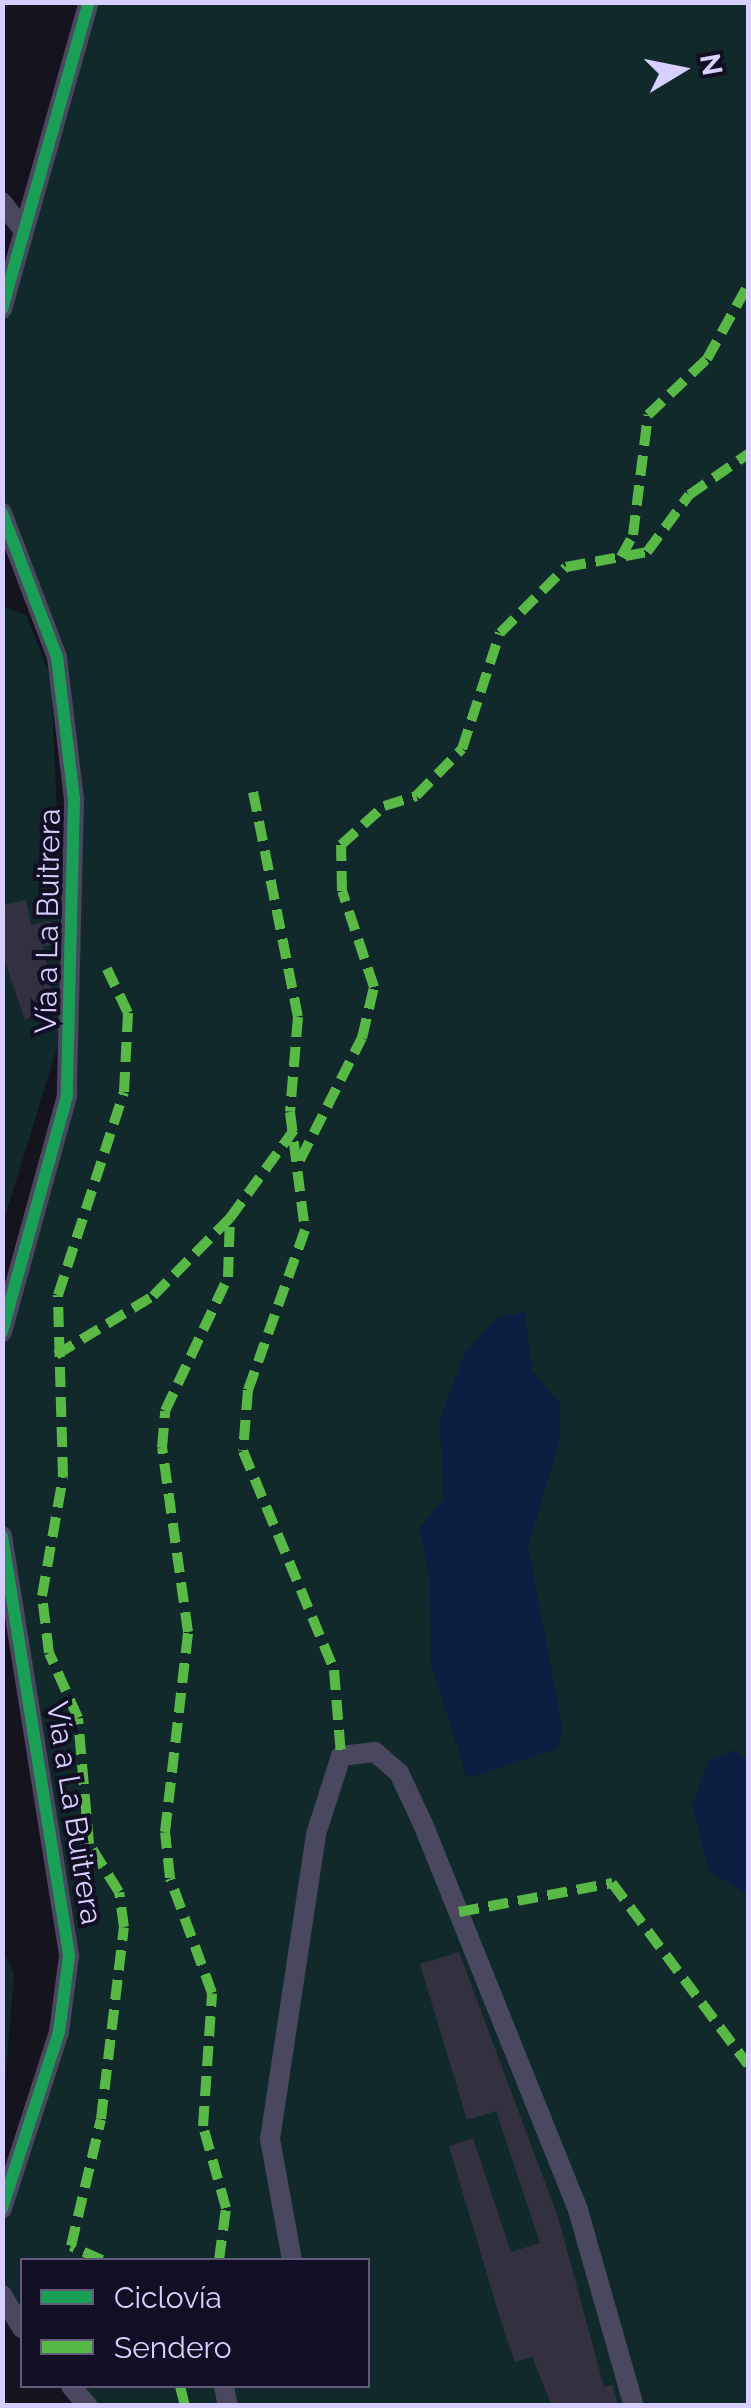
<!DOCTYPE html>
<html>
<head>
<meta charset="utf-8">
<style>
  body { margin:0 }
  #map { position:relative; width:751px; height:2408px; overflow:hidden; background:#15131e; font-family:Raleway,sans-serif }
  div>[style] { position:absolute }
  .green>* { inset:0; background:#12292b }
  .water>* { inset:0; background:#0c1e41 }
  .building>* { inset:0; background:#333140 }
  .minor>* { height:20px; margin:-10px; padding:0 10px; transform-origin:10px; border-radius:10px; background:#49485f }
  .quiet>* { height:10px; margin-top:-5px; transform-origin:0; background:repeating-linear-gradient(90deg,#58b947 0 20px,transparent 0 30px) }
  .cycleway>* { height:12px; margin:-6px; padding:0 6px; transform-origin:6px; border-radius:6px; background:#1a9f57 }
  span { translate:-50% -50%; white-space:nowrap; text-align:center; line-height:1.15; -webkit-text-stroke:8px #120e23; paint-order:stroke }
  .street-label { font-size:30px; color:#d7d0ff }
  .frame { position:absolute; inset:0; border:5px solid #d7d0ff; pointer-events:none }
  .legend { position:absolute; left:20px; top:2258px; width:350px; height:130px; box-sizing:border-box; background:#120e23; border:2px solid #615c7b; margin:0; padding:12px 18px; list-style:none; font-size:30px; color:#d7d0ff }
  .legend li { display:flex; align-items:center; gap:20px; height:50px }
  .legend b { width:50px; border:2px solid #615c7b }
  .north { position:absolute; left:631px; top:20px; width:100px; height:100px; -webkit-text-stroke:8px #120e23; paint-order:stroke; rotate:80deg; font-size:28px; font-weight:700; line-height:40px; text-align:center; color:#d7d0ff }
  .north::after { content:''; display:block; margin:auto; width:35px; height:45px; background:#d7d0ff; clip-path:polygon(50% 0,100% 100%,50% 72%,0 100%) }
</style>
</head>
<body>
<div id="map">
  <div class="green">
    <div style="clip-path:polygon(89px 3px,748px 3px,748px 2405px,88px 2405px,71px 2386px,368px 2386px,368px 2260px,22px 2260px,22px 2328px,3px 2295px,3px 2209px,65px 1995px,3px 1536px,2px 1332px,67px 1096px,72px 741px,3px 513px,3px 309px)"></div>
    <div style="clip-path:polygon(3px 606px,26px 615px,51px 678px,62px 925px,60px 1038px,3px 1223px)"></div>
    <div style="clip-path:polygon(3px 1952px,14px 1973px,3px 2110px,2px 1952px)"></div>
  </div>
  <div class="water">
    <div style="clip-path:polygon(525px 1312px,532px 1370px,560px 1404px,559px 1443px,528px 1546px,563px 1731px,556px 1749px,467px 1778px,431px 1664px,430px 1577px,419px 1529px,443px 1498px,440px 1419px,464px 1354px,498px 1317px)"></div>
    <div style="clip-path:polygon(734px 1750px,748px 1760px,748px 1895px,709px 1871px,692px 1805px,709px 1760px)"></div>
  </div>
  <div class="building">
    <div style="clip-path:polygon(26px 900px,31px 925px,50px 921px,54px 944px,43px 946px,55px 1005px,25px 1020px,2px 953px,2px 905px)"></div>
    <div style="clip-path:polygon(459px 1952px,558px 2217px,604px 2387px,613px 2385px,618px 2406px,552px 2406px,532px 2357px,515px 2362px,503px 2328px,449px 2146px,473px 2138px,511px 2252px,540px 2243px,496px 2111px,467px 2120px,420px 1964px)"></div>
  </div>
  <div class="minor">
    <div style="left:2px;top:202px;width:31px;rotate:53deg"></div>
    <div style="left:2px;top:309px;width:319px;rotate:-74.2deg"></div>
    <div style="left:2px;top:513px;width:154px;rotate:69.1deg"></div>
    <div style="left:57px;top:657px;width:143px;rotate:83.2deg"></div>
    <div style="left:74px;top:799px;width:297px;rotate:91.4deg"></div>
    <div style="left:67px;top:1096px;width:245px;rotate:105.4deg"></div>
    <div style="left:2px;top:1536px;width:425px;rotate:80.9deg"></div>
    <div style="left:69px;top:1956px;width:77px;rotate:97.5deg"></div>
    <div style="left:59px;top:2032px;width:186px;rotate:107.9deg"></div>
    <div style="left:292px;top:2260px;width:123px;rotate:-100.3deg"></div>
    <div style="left:270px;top:2139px;width:308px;rotate:-81.4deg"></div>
    <div style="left:316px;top:1834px;width:82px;rotate:-72.2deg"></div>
    <div style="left:341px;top:1756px;width:34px;rotate:-7deg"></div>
    <div style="left:375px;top:1752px;width:32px;rotate:41deg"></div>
    <div style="left:399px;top:1773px;width:56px;rotate:64.8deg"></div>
    <div style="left:423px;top:1824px;width:416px;rotate:68.1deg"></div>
    <div style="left:578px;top:2210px;width:204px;rotate:74.1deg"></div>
    <div style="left:2px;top:2295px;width:39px;rotate:59deg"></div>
    <div style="left:71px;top:2386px;width:26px;rotate:50deg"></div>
    <div style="left:224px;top:2386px;width:20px;rotate:79deg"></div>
  </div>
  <div class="quiet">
    <div style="left:621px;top:557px;width:25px;rotate:-61deg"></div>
    <div style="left:633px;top:535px;width:121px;rotate:-82.9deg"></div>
    <div style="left:648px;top:415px;width:81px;rotate:-43.5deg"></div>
    <div style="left:707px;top:359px;width:85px;rotate:-61deg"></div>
    <div style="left:253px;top:792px;width:229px;rotate:78.7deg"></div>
    <div style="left:298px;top:1017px;width:95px;rotate:94.8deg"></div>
    <div style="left:290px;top:1112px;width:119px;rotate:82.8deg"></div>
    <div style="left:305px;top:1230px;width:170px;rotate:109.6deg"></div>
    <div style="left:248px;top:1390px;width:61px;rotate:94.7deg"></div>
    <div style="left:243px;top:1451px;width:237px;rotate:67.4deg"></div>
    <div style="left:334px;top:1670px;width:86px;rotate:85.3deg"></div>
    <div style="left:300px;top:1160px;width:137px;rotate:-63.1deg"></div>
    <div style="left:362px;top:1038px;width:52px;rotate:-76.8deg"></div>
    <div style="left:374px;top:987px;width:101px;rotate:-108.4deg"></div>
    <div style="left:342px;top:891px;width:46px;rotate:-91.2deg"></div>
    <div style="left:341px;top:845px;width:58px;rotate:-42.2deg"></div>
    <div style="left:384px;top:806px;width:34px;rotate:-17deg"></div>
    <div style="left:416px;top:796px;width:66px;rotate:-45.6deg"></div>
    <div style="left:462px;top:749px;width:122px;rotate:-71.9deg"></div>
    <div style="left:500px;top:633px;width:93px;rotate:-45deg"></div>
    <div style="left:566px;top:567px;width:82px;rotate:-10.5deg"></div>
    <div style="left:647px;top:552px;width:71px;rotate:-53.6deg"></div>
    <div style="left:689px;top:495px;width:72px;rotate:-34.8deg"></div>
    <div style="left:56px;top:1355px;width:114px;rotate:-31.3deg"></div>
    <div style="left:153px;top:1296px;width:110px;rotate:-45.4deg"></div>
    <div style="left:230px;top:1218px;width:109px;rotate:-54deg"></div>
    <div style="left:459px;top:1912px;width:156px;rotate:-10.7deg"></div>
    <div style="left:612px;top:1883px;width:227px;rotate:53.2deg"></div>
    <div style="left:102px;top:2260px;width:34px;rotate:-156deg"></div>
    <div style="left:71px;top:2246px;width:130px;rotate:-76.7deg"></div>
    <div style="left:101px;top:2119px;width:193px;rotate:-83.2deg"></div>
    <div style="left:124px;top:1927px;width:35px;rotate:-98deg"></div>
    <div style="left:119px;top:1892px;width:57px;rotate:-122deg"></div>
    <div style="left:89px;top:1844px;width:126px;rotate:-95deg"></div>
    <div style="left:78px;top:1718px;width:71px;rotate:-114deg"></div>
    <div style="left:49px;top:1653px;width:57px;rotate:-97deg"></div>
    <div style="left:42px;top:1596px;width:121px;rotate:-80deg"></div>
    <div style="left:63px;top:1477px;width:182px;rotate:-91.6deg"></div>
    <div style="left:58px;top:1295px;width:213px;rotate:-72deg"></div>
    <div style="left:124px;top:1092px;width:79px;rotate:-87.1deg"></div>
    <div style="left:128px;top:1013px;width:49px;rotate:-115.5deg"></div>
    <div style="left:219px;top:2260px;width:52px;rotate:-82.3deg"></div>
    <div style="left:226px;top:2208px;width:85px;rotate:-105.7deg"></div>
    <div style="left:203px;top:2126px;width:133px;rotate:-86.1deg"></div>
    <div style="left:212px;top:1993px;width:122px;rotate:-110.1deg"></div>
    <div style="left:170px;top:1878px;width:46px;rotate:-96.2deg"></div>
    <div style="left:165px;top:1832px;width:201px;rotate:-83.4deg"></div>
    <div style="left:188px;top:1632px;width:186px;rotate:-98deg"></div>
    <div style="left:162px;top:1448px;width:37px;rotate:-85deg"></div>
    <div style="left:165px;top:1411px;width:148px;rotate:-64.8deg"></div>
    <div style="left:228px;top:1277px;width:59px;rotate:-88.1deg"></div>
    <div style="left:180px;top:2386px;width:21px;rotate:76deg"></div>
  </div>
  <div class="cycleway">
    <div style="left:2px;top:309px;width:319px;rotate:-74.2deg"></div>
    <div style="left:2px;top:513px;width:154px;rotate:69.1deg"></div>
    <div style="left:57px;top:657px;width:143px;rotate:83.2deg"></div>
    <div style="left:74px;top:799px;width:297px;rotate:91.4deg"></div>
    <div style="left:67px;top:1096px;width:245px;rotate:105.4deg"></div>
    <div style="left:2px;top:1536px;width:425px;rotate:80.9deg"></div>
    <div style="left:69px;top:1956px;width:77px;rotate:97.5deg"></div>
    <div style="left:59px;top:2032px;width:186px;rotate:107.9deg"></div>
  </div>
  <div class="street-label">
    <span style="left:48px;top:921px;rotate:-89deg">Vía a La Buitrera</span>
    <span style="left:74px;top:1813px;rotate:81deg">Vía a La Buitrera</span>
  </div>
  <div class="frame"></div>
  <ul class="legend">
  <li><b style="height:12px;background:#1a9f57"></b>Ciclovía</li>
  <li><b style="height:12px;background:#58b947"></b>Sendero</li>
  </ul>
  <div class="north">N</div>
</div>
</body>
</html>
